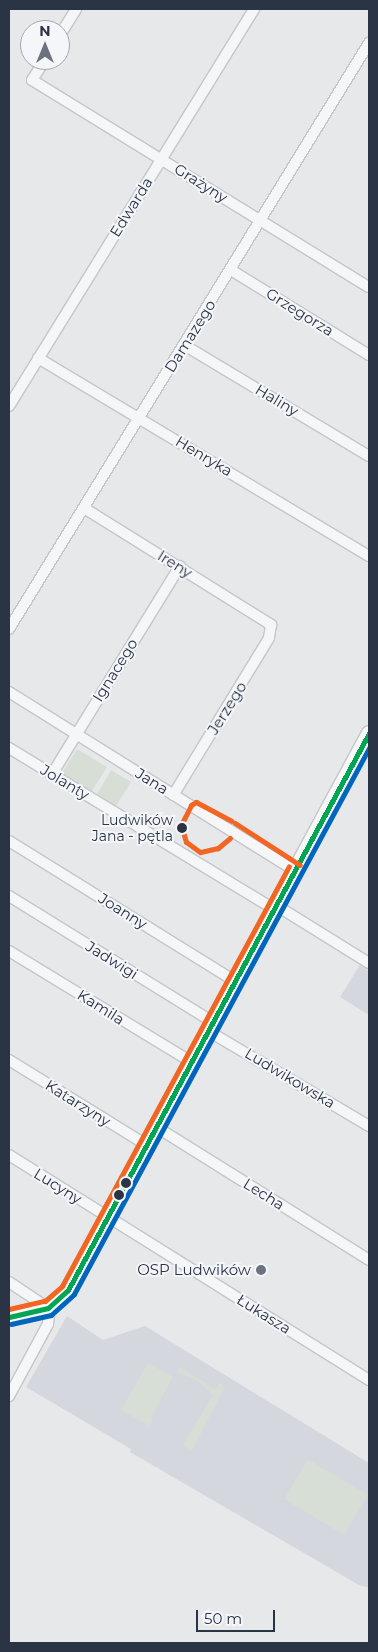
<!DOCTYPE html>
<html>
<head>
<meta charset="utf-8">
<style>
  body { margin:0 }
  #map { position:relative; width:378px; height:1652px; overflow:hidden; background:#e6e8ea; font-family:Montserrat,sans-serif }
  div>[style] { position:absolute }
  .built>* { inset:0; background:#d4d7dd }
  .green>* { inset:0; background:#d6ded6 }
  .roads { filter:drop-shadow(1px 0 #c4c6c8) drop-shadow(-1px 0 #c4c6c8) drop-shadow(0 1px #c4c6c8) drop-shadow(0 -1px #c4c6c8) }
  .street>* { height:10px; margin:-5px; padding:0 5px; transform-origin:5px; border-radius:5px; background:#f5f6f7 }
  .secondary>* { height:14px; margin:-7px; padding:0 7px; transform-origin:7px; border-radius:7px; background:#f8f8f8 }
  .bus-1>* { height:5px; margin:-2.5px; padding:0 2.5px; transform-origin:2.5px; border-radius:2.5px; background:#00a651 }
  .bus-2>* { height:5px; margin:-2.5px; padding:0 2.5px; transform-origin:2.5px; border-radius:2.5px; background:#0065bd }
  .bus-3>* { height:5px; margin:-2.5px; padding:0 2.5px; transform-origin:2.5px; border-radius:2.5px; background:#f26522 }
  .dots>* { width:14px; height:14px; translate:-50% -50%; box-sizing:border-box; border:2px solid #f4f6f9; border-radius:50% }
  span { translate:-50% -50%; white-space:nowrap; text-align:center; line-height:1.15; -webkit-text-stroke:4px #f4f6f9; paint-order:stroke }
  .bus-label { font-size:14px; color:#2b3445 }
  .right { translate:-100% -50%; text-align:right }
  .street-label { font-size:15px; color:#2b3445 }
  .poi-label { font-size:15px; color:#2b3445 }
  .frame { position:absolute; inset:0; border:10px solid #2b3445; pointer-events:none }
  .north { position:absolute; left:20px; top:20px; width:50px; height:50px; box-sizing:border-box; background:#f4f6f9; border:1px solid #a4a8b1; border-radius:50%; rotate:0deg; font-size:14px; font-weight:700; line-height:20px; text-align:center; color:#2b3445 }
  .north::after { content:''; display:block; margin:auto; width:18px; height:22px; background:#6c737f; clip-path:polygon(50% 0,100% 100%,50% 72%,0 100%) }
  .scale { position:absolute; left:196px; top:1610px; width:79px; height:22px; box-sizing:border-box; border:2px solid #2b3445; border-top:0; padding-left:6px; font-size:15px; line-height:18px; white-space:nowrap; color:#2b3445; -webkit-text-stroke:4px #f4f6f9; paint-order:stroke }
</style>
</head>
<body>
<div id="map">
  <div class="built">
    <div style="clip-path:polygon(360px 965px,369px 971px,369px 1015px,340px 997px)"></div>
    <div style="clip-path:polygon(67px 1316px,103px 1340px,145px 1326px,369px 1463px,369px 1588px,359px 1585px,130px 1452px,131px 1449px,26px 1387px)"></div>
  </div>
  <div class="green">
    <div style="clip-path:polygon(77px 749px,107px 767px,92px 791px,62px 773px)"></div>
    <div style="clip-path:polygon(111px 770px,131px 782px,116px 806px,97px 794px)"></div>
    <div style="clip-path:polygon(148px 1363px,173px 1377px,151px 1417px,153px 1419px,149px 1426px,121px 1410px)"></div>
    <div style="clip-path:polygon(180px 1367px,215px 1389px,220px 1382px,224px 1388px,192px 1451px,183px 1445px,213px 1395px,197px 1380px,176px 1372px)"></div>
    <div style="clip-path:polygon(308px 1459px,368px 1495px,344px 1535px,284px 1499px)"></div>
  </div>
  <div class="roads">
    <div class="street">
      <div style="left:60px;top:35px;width:31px;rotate:-58deg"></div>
      <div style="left:45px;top:60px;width:24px;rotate:123deg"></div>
      <div style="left:32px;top:80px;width:395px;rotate:31.6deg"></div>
      <div style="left:231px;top:270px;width:162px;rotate:31.6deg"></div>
      <div style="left:184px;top:345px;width:216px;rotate:31deg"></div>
      <div style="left:38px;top:358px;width:386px;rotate:30.9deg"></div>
      <div style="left:9px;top:406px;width:467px;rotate:-58.3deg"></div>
      <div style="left:84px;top:508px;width:221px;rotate:32deg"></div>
      <div style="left:271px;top:625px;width:13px;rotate:99deg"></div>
      <div style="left:269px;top:638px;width:184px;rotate:121.4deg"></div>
      <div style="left:9px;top:629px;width:688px;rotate:-58.44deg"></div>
      <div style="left:9px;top:692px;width:338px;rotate:32deg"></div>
      <div style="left:9px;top:748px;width:311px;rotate:31.3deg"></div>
      <div style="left:52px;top:774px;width:244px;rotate:-58.4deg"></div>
      <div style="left:9px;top:841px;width:267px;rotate:31.8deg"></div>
      <div style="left:9px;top:896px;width:242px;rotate:31.7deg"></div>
      <div style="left:277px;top:906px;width:108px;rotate:31.8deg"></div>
      <div style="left:9px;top:951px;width:215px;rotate:31.3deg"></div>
      <div style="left:210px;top:1032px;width:185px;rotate:30.6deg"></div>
      <div style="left:9px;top:1060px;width:163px;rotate:31.7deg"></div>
      <div style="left:158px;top:1128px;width:249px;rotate:32deg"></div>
      <div style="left:9px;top:1155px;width:425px;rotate:32deg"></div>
      <div style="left:9px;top:1282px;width:47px;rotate:33.7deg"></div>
      <div style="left:48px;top:1308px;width:8px;rotate:83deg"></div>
      <div style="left:49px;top:1316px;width:8px;rotate:97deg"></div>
      <div style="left:48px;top:1324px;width:82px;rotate:118.4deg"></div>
    </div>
    <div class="secondary">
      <div style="left:9px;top:1317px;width:40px;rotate:-13deg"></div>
      <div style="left:48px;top:1308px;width:14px;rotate:-34deg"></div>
      <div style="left:60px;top:1300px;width:13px;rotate:-51deg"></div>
      <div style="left:68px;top:1290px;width:633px;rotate:-61.61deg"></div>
    </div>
  </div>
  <div class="bus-1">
    <div style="left:9px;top:1317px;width:40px;rotate:-13deg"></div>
    <div style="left:48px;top:1308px;width:27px;rotate:-42deg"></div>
    <div style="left:68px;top:1290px;width:633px;rotate:-61.61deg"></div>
  </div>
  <div class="bus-2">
    <div style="left:11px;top:1324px;width:41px;rotate:-12.7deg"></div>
    <div style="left:51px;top:1315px;width:31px;rotate:-42deg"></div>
    <div style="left:74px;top:1294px;width:621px;rotate:-61.62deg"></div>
  </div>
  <div class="bus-3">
    <div style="left:235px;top:823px;width:77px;rotate:32.9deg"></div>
    <div style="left:230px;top:838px;width:16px;rotate:140deg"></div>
    <div style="left:218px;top:848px;width:18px;rotate:167deg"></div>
    <div style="left:200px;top:852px;width:17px;rotate:-144deg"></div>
    <div style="left:186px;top:842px;width:18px;rotate:-106deg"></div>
    <div style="left:181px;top:825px;width:22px;rotate:-63deg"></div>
    <div style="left:191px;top:805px;width:6px;rotate:-31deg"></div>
    <div style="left:196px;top:802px;width:40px;rotate:28deg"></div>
    <div style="left:9px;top:1309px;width:37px;rotate:-13deg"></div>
    <div style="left:45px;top:1301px;width:23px;rotate:-41deg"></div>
    <div style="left:62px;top:1286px;width:477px;rotate:-61.6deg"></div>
  </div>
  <div class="dots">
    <div style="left:182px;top:828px;background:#2b3445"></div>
    <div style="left:126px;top:1183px;background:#2b3445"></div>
    <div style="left:119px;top:1195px;background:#2b3445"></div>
    <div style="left:261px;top:1270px;background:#6c737f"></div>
  </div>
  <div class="bus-label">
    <span class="right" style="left:173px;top:828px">Ludwików<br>Jana - pętla</span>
  </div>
  <div class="street-label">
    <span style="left:201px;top:183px;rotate:32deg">Grażyny</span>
    <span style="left:131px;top:207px;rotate:-58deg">Edwarda</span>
    <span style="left:300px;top:312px;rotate:32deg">Grzegorza</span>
    <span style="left:190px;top:336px;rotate:-58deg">Damazego</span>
    <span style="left:277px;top:400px;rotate:31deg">Haliny</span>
    <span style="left:204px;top:456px;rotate:31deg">Henryka</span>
    <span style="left:175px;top:564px;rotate:32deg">Ireny</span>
    <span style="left:115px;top:670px;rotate:-58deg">Ignacego</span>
    <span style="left:227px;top:708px;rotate:-58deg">Jerzego</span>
    <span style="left:152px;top:781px;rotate:32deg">Jana</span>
    <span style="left:65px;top:782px;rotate:31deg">Jolanty</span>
    <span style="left:123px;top:911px;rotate:32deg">Joanny</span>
    <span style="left:112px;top:960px;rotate:32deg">Jadwigi</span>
    <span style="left:101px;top:1007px;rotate:32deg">Kamila</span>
    <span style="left:290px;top:1078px;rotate:31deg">Ludwikowska</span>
    <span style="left:78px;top:1103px;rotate:32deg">Katarzyny</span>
    <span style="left:58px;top:1186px;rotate:32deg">Lucyny</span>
    <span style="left:264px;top:1194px;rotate:32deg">Lecha</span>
    <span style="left:264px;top:1314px;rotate:32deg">Łukasza</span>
  </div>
  <div class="poi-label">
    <span class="right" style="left:251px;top:1270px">OSP Ludwików</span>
  </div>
  <div class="frame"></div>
  <div class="north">N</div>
  <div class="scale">50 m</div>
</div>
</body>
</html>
